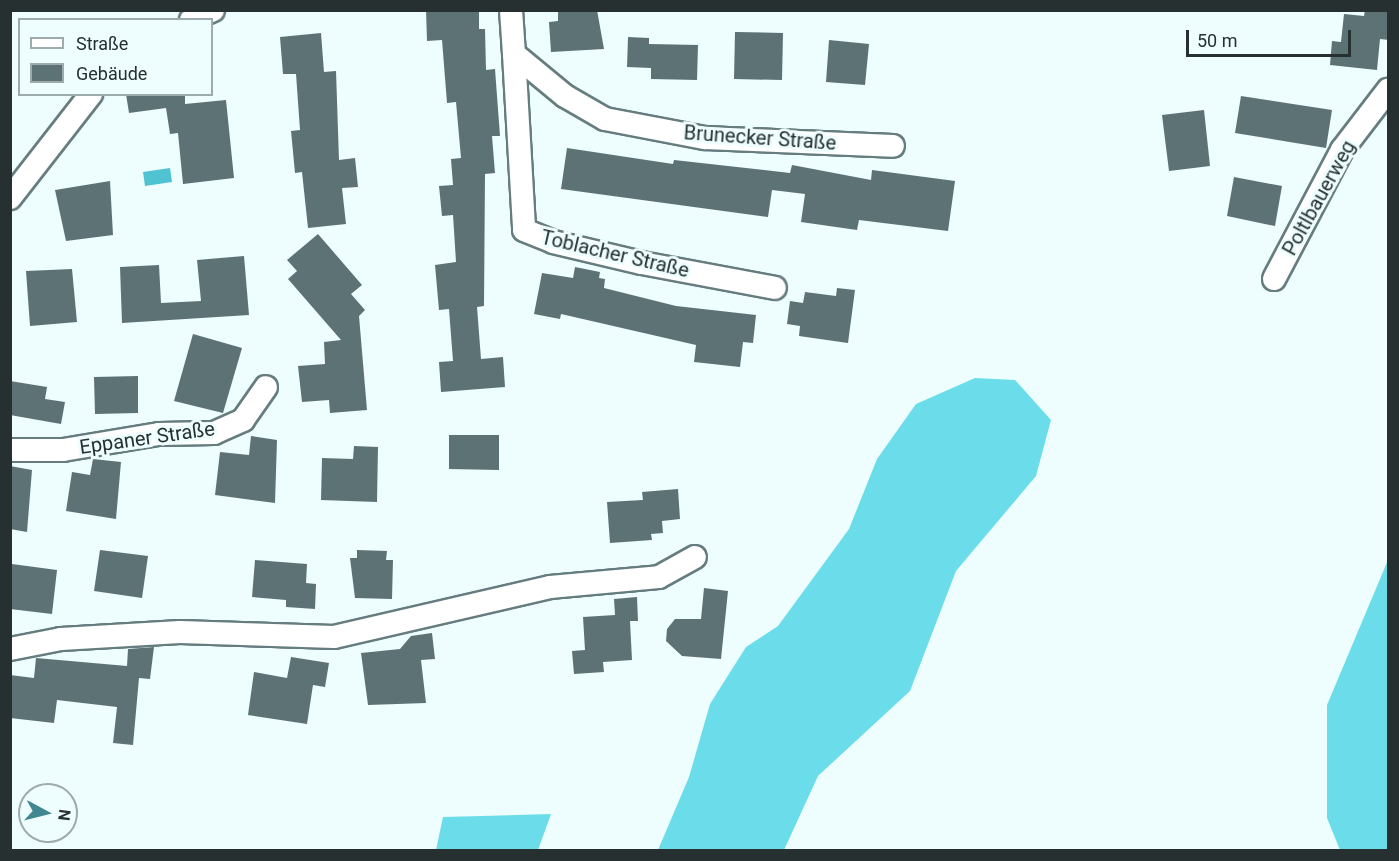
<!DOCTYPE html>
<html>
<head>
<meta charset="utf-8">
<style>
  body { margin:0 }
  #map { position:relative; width:1399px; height:861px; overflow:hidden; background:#eefdfe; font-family:Roboto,sans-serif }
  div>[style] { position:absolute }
  .forest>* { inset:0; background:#6bddea }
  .water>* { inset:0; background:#4fc3d1 }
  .building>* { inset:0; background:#5d7275 }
  .roads { filter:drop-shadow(2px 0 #667d7f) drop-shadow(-2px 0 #667d7f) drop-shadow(0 2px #667d7f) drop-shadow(0 -2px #667d7f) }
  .minor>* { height:22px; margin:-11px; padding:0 11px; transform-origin:11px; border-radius:11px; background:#fff }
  span { translate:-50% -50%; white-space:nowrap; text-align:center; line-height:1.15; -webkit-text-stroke:6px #eefdfe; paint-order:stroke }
  .street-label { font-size:20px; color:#263031 }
  .frame { position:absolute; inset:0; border:12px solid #263031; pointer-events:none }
  .legend { position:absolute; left:18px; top:18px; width:195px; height:78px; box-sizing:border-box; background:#eefdfe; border:2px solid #9eabac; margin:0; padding:8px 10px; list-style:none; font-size:18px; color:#263031 }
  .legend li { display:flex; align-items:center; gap:12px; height:30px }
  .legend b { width:30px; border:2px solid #9eabac }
  .north { position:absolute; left:18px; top:783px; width:60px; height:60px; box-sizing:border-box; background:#eefdfe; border:2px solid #9eabac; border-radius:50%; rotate:97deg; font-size:16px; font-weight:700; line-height:24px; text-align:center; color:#263031 }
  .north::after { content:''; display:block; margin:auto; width:21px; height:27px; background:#408790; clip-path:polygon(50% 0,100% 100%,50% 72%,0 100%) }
  .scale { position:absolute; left:1186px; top:30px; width:165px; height:27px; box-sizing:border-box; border:3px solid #263031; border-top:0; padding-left:8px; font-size:18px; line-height:21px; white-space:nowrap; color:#263031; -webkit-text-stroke:4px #eefdfe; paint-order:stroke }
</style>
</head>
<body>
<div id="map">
  <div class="forest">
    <div style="clip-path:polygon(975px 378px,1015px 380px,1051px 420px,1036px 476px,956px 571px,910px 691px,818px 776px,784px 850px,658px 850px,689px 777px,710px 704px,746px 647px,778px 626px,849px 529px,877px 459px,916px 404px)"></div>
    <div style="clip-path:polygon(1388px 560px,1388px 850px,1340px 850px,1327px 818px,1327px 705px)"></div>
    <div style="clip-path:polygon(551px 814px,538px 850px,436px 850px,443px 817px)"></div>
  </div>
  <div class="water">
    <div style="clip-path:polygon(170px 168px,172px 182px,145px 186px,143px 172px)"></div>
  </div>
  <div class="building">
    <div style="clip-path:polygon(426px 10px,479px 10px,479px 29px,485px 29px,486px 70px,495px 69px,500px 136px,492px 136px,495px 173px,485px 174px,484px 306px,477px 307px,481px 359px,503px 357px,505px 387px,441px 392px,439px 362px,453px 361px,449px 309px,439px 310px,435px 265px,456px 262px,453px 215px,442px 216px,439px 186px,453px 185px,451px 159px,461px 158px,456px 102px,447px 103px,442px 40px,427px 41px)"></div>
    <div style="clip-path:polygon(558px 10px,597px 10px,604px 49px,551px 52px,549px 22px,558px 21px)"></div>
    <div style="clip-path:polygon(1365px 10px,1389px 10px,1389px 40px,1380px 39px,1377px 70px,1330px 65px,1332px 41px,1341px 42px,1344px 14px,1364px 16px)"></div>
    <div style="clip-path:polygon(735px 32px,783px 33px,782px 80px,734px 79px)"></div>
    <div style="clip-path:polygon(321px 33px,324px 72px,336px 71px,339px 160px,355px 158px,358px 187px,342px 188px,346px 224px,308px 228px,302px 172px,295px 173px,291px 131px,300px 130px,296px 74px,283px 74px,280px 37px)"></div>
    <div style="clip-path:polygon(628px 37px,649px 38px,649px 44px,698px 45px,697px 80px,651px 79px,651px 68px,627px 67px)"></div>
    <div style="clip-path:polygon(829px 40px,869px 44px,865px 85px,826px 82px)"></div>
    <div style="clip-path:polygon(126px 94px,185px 94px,185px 104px,226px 100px,234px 178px,183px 184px,178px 133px,170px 134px,166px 108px,129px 113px)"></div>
    <div style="clip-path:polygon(1241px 96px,1332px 110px,1326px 148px,1235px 133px)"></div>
    <div style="clip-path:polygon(1204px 110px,1210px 166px,1169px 171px,1162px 115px)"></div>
    <div style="clip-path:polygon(567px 148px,673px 164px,674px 160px,790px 173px,792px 165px,871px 180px,872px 170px,955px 181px,948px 231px,859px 220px,857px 230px,801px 222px,805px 194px,772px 190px,768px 217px,561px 189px)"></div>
    <div style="clip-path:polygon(1234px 177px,1282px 186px,1275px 226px,1227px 216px)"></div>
    <div style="clip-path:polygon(110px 181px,113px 235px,66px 241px,55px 190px)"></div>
    <div style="clip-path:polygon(318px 234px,362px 285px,351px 294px,365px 310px,359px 316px,367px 410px,330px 413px,329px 400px,302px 402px,298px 366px,325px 364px,324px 342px,341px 340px,288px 279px,297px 271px,287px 260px)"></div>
    <div style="clip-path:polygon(244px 256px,249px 315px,122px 323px,120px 267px,159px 265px,161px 303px,201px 301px,197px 260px)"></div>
    <div style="clip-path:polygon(575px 267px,600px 272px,599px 278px,605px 279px,604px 288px,676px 306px,756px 315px,753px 343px,743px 342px,740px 367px,694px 362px,696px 345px,561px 314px,560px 319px,534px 314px,542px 273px,573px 278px)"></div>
    <div style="clip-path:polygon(72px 269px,77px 322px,30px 326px,26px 271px)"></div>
    <div style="clip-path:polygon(837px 288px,855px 290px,848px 343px,799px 336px,800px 326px,787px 324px,790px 301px,803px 303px,805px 292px,836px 296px)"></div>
    <div style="clip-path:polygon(193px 334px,242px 348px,223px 413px,174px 401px)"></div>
    <div style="clip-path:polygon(138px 376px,138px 413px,95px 414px,94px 377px)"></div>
    <div style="clip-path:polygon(10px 381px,47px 387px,45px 399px,65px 402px,61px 424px,10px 415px)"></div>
    <div style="clip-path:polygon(449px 435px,499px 435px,499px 470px,449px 469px)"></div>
    <div style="clip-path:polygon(251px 436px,277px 440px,275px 503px,215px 495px,220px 452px,249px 455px)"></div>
    <div style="clip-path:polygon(354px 446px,378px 447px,377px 502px,321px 500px,322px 458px,353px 459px)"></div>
    <div style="clip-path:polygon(93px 459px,121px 462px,116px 519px,66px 511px,72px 472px,90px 475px)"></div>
    <div style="clip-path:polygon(10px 466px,32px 470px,27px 532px,10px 529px)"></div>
    <div style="clip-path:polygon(678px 489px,680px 519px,662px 521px,663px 533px,651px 534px,652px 540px,610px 543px,607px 502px,643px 500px,642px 492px)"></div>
    <div style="clip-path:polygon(100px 550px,148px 556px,142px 598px,94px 591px)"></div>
    <div style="clip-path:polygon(357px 550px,387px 551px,386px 560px,393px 560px,392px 599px,355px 598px,350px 558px,357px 558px)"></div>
    <div style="clip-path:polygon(255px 560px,307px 564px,306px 583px,316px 584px,315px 609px,286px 607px,286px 600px,252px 597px)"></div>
    <div style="clip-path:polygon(12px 564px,57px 570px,52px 614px,10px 609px)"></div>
    <div style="clip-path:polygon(704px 588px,728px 591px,721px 659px,682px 656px,666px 641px,667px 629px,675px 619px,701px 619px)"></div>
    <div style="clip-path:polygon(637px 597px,638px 621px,630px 621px,632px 660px,603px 662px,604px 672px,574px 674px,572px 651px,585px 650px,583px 617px,615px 615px,614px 599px)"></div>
    <div style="clip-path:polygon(432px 633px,435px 659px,421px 660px,426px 703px,368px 705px,361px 653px,400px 649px,411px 636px)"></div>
    <div style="clip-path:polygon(154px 647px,150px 679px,139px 678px,133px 745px,113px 743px,117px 707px,57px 700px,54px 723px,10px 718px,10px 675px,34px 678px,36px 658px,127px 666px,128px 649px)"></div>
    <div style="clip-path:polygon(291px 657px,329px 663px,325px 687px,313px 685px,307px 724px,248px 715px,254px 672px,287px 678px)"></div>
  </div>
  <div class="roads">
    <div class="minor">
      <div style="left:511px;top:10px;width:44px;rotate:86.1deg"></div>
      <div style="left:514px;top:54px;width:66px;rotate:39.5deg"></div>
      <div style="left:565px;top:96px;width:46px;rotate:29.9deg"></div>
      <div style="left:605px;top:119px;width:102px;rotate:10.8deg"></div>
      <div style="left:705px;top:138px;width:188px;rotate:2.4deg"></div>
      <div style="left:191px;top:20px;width:24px;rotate:-24deg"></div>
      <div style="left:514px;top:54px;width:176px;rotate:86.7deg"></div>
      <div style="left:524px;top:230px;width:31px;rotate:22deg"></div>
      <div style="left:553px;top:242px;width:91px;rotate:13.3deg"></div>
      <div style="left:642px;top:263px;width:135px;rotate:10.6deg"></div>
      <div style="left:10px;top:198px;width:132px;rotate:-52.1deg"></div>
      <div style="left:1274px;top:279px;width:146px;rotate:-62.2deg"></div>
      <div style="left:1342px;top:150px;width:76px;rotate:-52.5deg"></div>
      <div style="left:10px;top:450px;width:53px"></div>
      <div style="left:63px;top:450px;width:97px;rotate:-9.5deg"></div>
      <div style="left:159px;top:434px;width:55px;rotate:-1deg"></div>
      <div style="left:214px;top:433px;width:32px;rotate:-24deg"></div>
      <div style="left:243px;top:420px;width:40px;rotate:-55.1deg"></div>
      <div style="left:10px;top:649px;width:52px;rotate:-11.1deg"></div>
      <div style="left:61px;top:639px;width:119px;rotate:-3.4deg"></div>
      <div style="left:180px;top:632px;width:154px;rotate:1.9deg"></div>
      <div style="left:334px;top:637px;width:222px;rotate:-13deg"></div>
      <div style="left:550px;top:587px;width:109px;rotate:-5.2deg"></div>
      <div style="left:659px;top:577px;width:41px;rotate:-29.1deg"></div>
    </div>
  </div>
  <div class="street-label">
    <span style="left:760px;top:138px;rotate:4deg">Brunecker Straße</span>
    <span style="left:1319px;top:198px;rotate:-61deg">Poltlbauerweg</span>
    <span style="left:615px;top:254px;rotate:13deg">Toblacher Straße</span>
    <span style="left:147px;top:438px;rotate:-8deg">Eppaner Straße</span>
  </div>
  <div class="frame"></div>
  <ul class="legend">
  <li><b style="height:8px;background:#fff"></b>Straße</li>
  <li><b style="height:16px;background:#5d7275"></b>Gebäude</li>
  </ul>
  <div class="north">N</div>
  <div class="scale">50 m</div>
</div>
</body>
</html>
